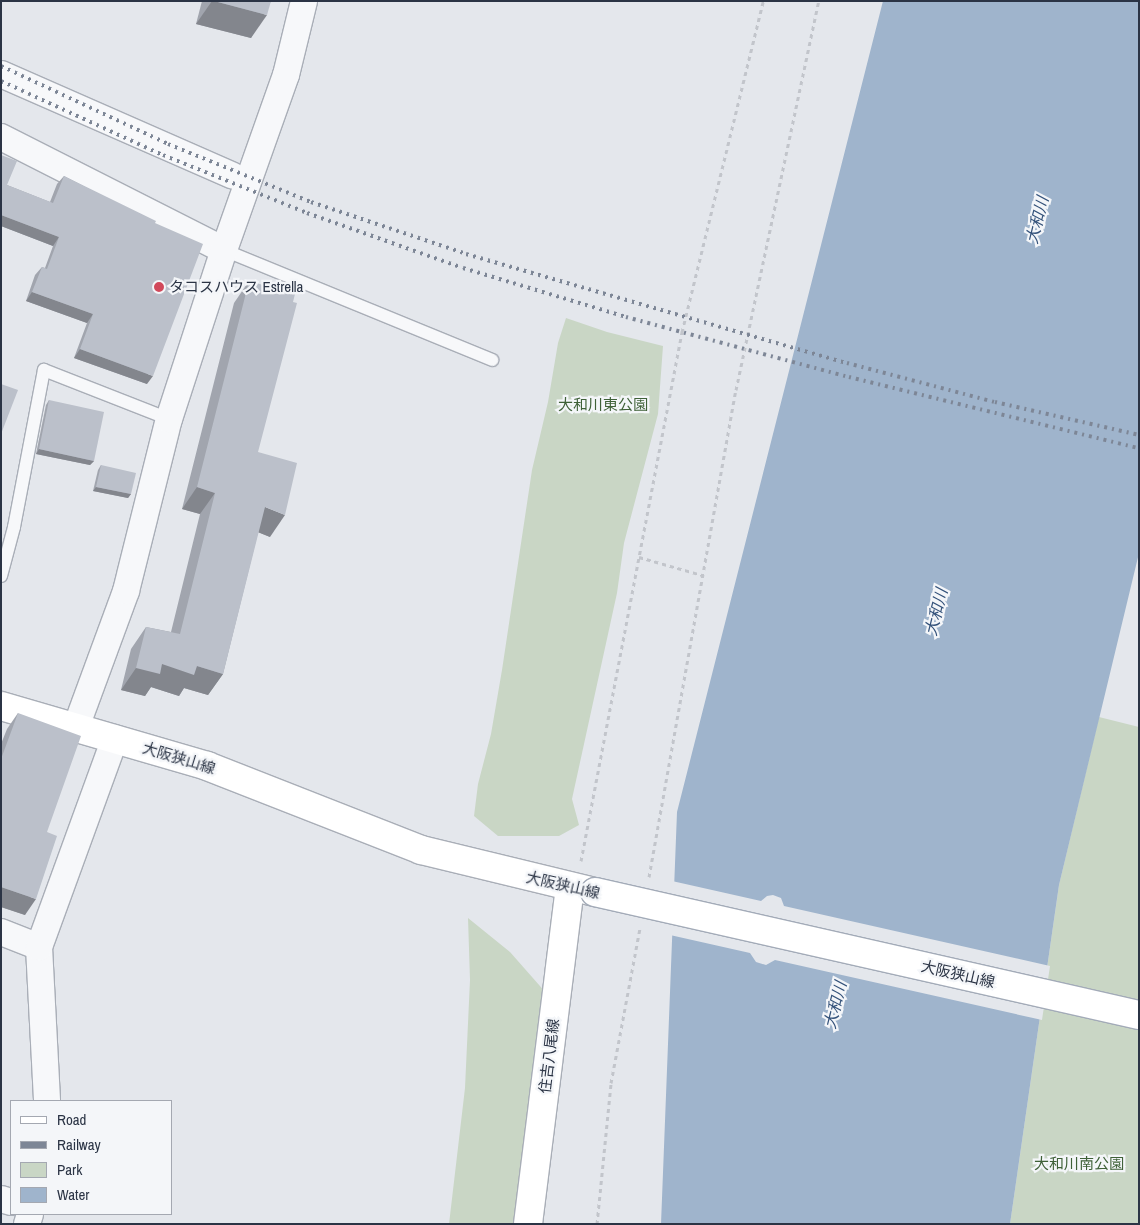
<!DOCTYPE html>
<html>
<head>
<meta charset="utf-8">
<style>
  body { margin:0 }
  #map { position:relative; width:1140px; height:1225px; overflow:hidden; background:#e4e7ec; font-family:"Archivo Narrow","Noto Sans JP",sans-serif }
  div>[style] { position:absolute }
  .green>* { inset:0; background:#c9d6c5 }
  .water>* { inset:0; background:#9fb4cc }
  .pier>* { inset:0; background:#e4e7ec }
  .path>* { height:3px; margin-top:-1.5px; transform-origin:0; background:repeating-linear-gradient(90deg,#c2c5cb 0 4px,transparent 0 8px) }
  .roads { filter:drop-shadow(1px 0 #a9aeb7) drop-shadow(-1px 0 #a9aeb7) drop-shadow(0 1px #a9aeb7) drop-shadow(0 -1px #a9aeb7) }
  .lane>* { height:12px; margin:-6px; padding:0 6px; transform-origin:6px; border-radius:6px; background:#f7f8fa }
  .street>* { height:26px; margin:-13px; padding:0 13px; transform-origin:13px; border-radius:13px; background:#f7f8fa }
  .primary>* { height:28px; margin:-14px; padding:0 14px; transform-origin:14px; border-radius:14px; background:#fff }
  .rail>* { height:4px; margin-top:-2px; transform-origin:0; background:repeating-linear-gradient(90deg,#7d8696 0 2.5px,transparent 0 7.5px) }
  .bridges { filter:drop-shadow(1px 0 #a3abb8) drop-shadow(-1px 0 #a3abb8) drop-shadow(0 1px #a3abb8) drop-shadow(0 -1px #a3abb8) }
  .primary-bridge>* { height:28px; margin:-14px; padding:0 14px; transform-origin:14px; border-radius:14px; background:#fff }
  .wall>* { inset:0; background:#a1a5ae }
  .shaded-wall>* { inset:0; background:#83868d }
  .building>* { inset:0; background:#bbc0ca }
  .dots>* { width:14px; height:14px; translate:-50% -50%; box-sizing:border-box; border:2px solid #f4f6f9; border-radius:50% }
  span { translate:-50% -50%; white-space:nowrap; text-align:center; line-height:1.15; -webkit-text-stroke:4.5px #f4f6f9; paint-order:stroke }
  .poi-label { font-size:15px; color:#2b3445 }
  .left { translate:0 -50%; text-align:left }
  .park-label { font-size:15px; color:#3f6138 }
  .street-label { font-size:15px; color:#2b3445 }
  .water-label { font-size:16px; color:#34527a; font-style:italic }
  .frame { position:absolute; inset:0; border:2px solid #2b3445; pointer-events:none }
  .legend { position:absolute; left:10px; top:1100px; width:162px; height:115px; box-sizing:border-box; background:#f4f6f9; border:1px solid #a4a8b1; margin:0; padding:6px 9px; list-style:none; font-size:15px; color:#2b3445 }
  .legend li { display:flex; align-items:center; gap:10px; height:25px }
  .legend b { width:25px; border:1px solid #a4a8b1 }
</style>
</head>
<body>
<div id="map">
  <div class="green">
    <div style="clip-path:polygon(566px 318px,607px 332px,663px 346px,658px 414px,624px 543px,617px 593px,572px 799px,579px 825px,559px 836px,498px 836px,474px 816px,478px 784px,491px 734px,502px 670px,532px 470px,548px 402px,558px 343px)"></div>
    <div style="clip-path:polygon(1099px 717px,1139px 727px,1139px 1224px,1010px 1224px,1059px 885px)"></div>
    <div style="clip-path:polygon(468px 918px,510px 952px,547px 994px,519px 1224px,449px 1224px,465px 1088px,470px 980px)"></div>
  </div>
  <div class="water">
    <div style="clip-path:polygon(883px 1px,1139px 1px,1139px 553px,1059px 885px,1010px 1224px,661px 1224px,677px 812px)"></div>
  </div>
  <div class="pier">
    <div style="clip-path:polygon(672px 881px,761px 901px,767px 896px,773px 895px,781px 898px,784px 906px,1050px 966px,1042px 1020px,775px 960px,766px 965px,756px 962px,750px 953px,670px 935px)"></div>
  </div>
  <div class="path">
    <div style="left:639px;top:557px;width:66px;rotate:15.9deg"></div>
    <div style="left:581px;top:861px;width:539px;rotate:-79.19deg"></div>
    <div style="left:682px;top:332px;width:341px;rotate:-76.2deg"></div>
    <div style="left:649px;top:877px;width:495px;rotate:-79.9deg"></div>
    <div style="left:736px;top:390px;width:398px;rotate:-78deg"></div>
    <div style="left:597px;top:1224px;width:142px;rotate:-84.3deg"></div>
    <div style="left:611px;top:1083px;width:158px;rotate:-79.4deg"></div>
  </div>
  <div class="roads">
    <div class="lane">
      <div style="left:224px;top:250px;width:290px;rotate:22.3deg"></div>
      <div style="left:1px;top:576px;width:51px;rotate:-75.1deg"></div>
      <div style="left:14px;top:527px;width:160px;rotate:-79.2deg"></div>
      <div style="left:44px;top:370px;width:134px;rotate:21.4deg"></div>
    </div>
    <div class="street">
      <div style="left:1px;top:74px;width:253px;rotate:23.7deg"></div>
      <div style="left:1px;top:137px;width:250px;rotate:26.9deg"></div>
      <div style="left:76px;top:727px;width:145px;rotate:-69.8deg"></div>
      <div style="left:126px;top:591px;width:177px;rotate:-76deg"></div>
      <div style="left:169px;top:419px;width:178px;rotate:-72deg"></div>
      <div style="left:224px;top:250px;width:186px;rotate:-70.5deg"></div>
      <div style="left:286px;top:75px;width:76px;rotate:-76.3deg"></div>
      <div style="left:1px;top:932px;width:41px;rotate:21.5deg"></div>
      <div style="left:39px;top:947px;width:154px;rotate:87deg"></div>
      <div style="left:39px;top:947px;width:222px;rotate:-70deg"></div>
      <div style="left:1px;top:1199px;width:10px;rotate:17deg"></div>
      <div style="left:27px;top:1224px;width:10px;rotate:-73deg"></div>
    </div>
    <div class="primary">
      <div style="left:1px;top:706px;width:215px;rotate:16.2deg"></div>
      <div style="left:207px;top:766px;width:230px;rotate:21.4deg"></div>
      <div style="left:421px;top:850px;width:179px;rotate:13.6deg"></div>
      <div style="left:528px;top:1224px;width:340px;rotate:-82.9deg"></div>
    </div>
  </div>
  <div class="rail">
    <div style="left:1px;top:66px;width:184px;rotate:25deg"></div>
    <div style="left:168px;top:144px;width:154px;rotate:22.1deg"></div>
    <div style="left:311px;top:202px;width:163px;rotate:18.5deg"></div>
    <div style="left:466px;top:254px;width:396px;rotate:16deg"></div>
    <div style="left:847px;top:363px;width:153px;rotate:14.8deg"></div>
    <div style="left:995px;top:402px;width:148px;rotate:12.9deg"></div>
    <div style="left:1px;top:81px;width:178px;rotate:24.6deg"></div>
    <div style="left:163px;top:155px;width:155px;rotate:21.9deg"></div>
    <div style="left:307px;top:213px;width:165px;rotate:19.4deg"></div>
    <div style="left:463px;top:268px;width:170px;rotate:16.7deg"></div>
    <div style="left:626px;top:317px;width:231px;rotate:15.1deg"></div>
    <div style="left:849px;top:377px;width:299px;rotate:13.8deg"></div>
  </div>
  <div class="bridges">
    <div class="primary-bridge">
      <div style="left:595px;top:892px;width:558px;rotate:12.74deg"></div>
    </div>
  </div>
  <div class="wall">
    <div style="clip-path:polygon(202px 1px,271px 1px,251px 38px,196px 24px)"></div>
    <div style="clip-path:polygon(1px 155px,7px 185px,50px 202px,57px 184px,64px 176px,155px 223px,147px 384px,74px 358px,87px 323px,26px 301px,35px 275px,42px 267px,45px 268px,53px 246px,1px 226px)"></div>
    <div style="clip-path:polygon(249px 281px,258px 452px,270px 537px,258px 532px,223px 674px,208px 695px,184px 688px,179px 696px,151px 687px,145px 696px,121px 690px,131px 649px,146px 627px,171px 632px,200px 514px,182px 509px,234px 303px)"></div>
    <div style="clip-path:polygon(49px 400px,94px 461px,90px 465px,36px 454px,46px 405px)"></div>
    <div style="clip-path:polygon(101px 465px,131px 494px,128px 498px,93px 491px,98px 470px)"></div>
    <div style="clip-path:polygon(18px 713px,47px 832px,25px 915px,1px 907px,1px 744px,7px 729px)"></div>
  </div>
  <div class="shaded-wall">
    <div style="clip-path:polygon(212px 1px,214px 1px,267px 15px,251px 38px,196px 24px)"></div>
    <div style="clip-path:polygon(1px 215px,59px 237px,53px 246px,1px 226px)"></div>
    <div style="clip-path:polygon(32px 292px,93px 314px,87px 323px,26px 301px)"></div>
    <div style="clip-path:polygon(80px 349px,153px 376px,147px 384px,74px 358px)"></div>
    <div style="clip-path:polygon(39px 449px,94px 461px,90px 465px,36px 454px)"></div>
    <div style="clip-path:polygon(96px 487px,131px 494px,128px 498px,93px 491px)"></div>
    <div style="clip-path:polygon(197px 487px,215px 493px,200px 514px,182px 509px)"></div>
    <div style="clip-path:polygon(265px 507px,285px 515px,270px 537px,250px 529px)"></div>
    <div style="clip-path:polygon(162px 664px,197px 666px,223px 674px,208px 695px,184px 688px,179px 696px,151px 687px,145px 696px,121px 690px,136px 668px)"></div>
    <div style="clip-path:polygon(1px 887px,36px 899px,25px 915px,1px 907px)"></div>
  </div>
  <div class="building">
    <div style="clip-path:polygon(214px 1px,271px 1px,267px 15px)"></div>
    <div style="clip-path:polygon(1px 155px,17px 161px,7px 185px,53px 203px,64px 176px,156px 221px,155px 223px,203px 244px,153px 376px,80px 349px,93px 314px,32px 292px,42px 267px,47px 269px,59px 237px,1px 215px)"></div>
    <div style="clip-path:polygon(249px 281px,295px 294px,293px 302px,297px 303px,258px 452px,297px 463px,285px 515px,265px 507px,223px 674px,197px 666px,194px 675px,162px 664px,160px 674px,136px 668px,146px 627px,180px 634px,215px 493px,197px 487px)"></div>
    <div style="clip-path:polygon(1px 384px,18px 390px,1px 434px)"></div>
    <div style="clip-path:polygon(49px 400px,104px 412px,94px 461px,39px 449px)"></div>
    <div style="clip-path:polygon(101px 465px,136px 473px,131px 494px,96px 487px)"></div>
    <div style="clip-path:polygon(18px 713px,81px 736px,47px 832px,57px 836px,36px 899px,1px 887px,1px 759px)"></div>
  </div>
  <div class="dots">
    <div style="left:159px;top:287px;background:#d1495b"></div>
  </div>
  <div class="poi-label">
    <span class="left" style="left:169px;top:287px">タコスハウス Estrella</span>
  </div>
  <div class="park-label">
    <span style="left:603px;top:405px">大和川東公園</span>
    <span style="left:1079px;top:1164px">大和川南公園</span>
  </div>
  <div class="street-label">
    <span style="left:179px;top:758px;rotate:17deg">大阪狭山線</span>
    <span style="left:563px;top:885px;rotate:13deg">大阪狭山線</span>
    <span style="left:958px;top:974px;rotate:13deg">大阪狭山線</span>
    <span style="left:549px;top:1056px;rotate:-83deg">住吉八尾線</span>
  </div>
  <div class="water-label">
    <span style="left:1037px;top:220px;rotate:-76deg">大和川</span>
    <span style="left:936px;top:612px;rotate:-76deg">大和川</span>
    <span style="left:835px;top:1005px;rotate:-76deg">大和川</span>
  </div>
  <div class="frame"></div>
  <ul class="legend">
  <li><b style="height:6px;background:#fff"></b>Road</li>
  <li><b style="height:6px;background:#7d8696"></b>Railway</li>
  <li><b style="height:14px;background:#c9d6c5"></b>Park</li>
  <li><b style="height:14px;background:#9fb4cc"></b>Water</li>
  </ul>
</div>
</body>
</html>
